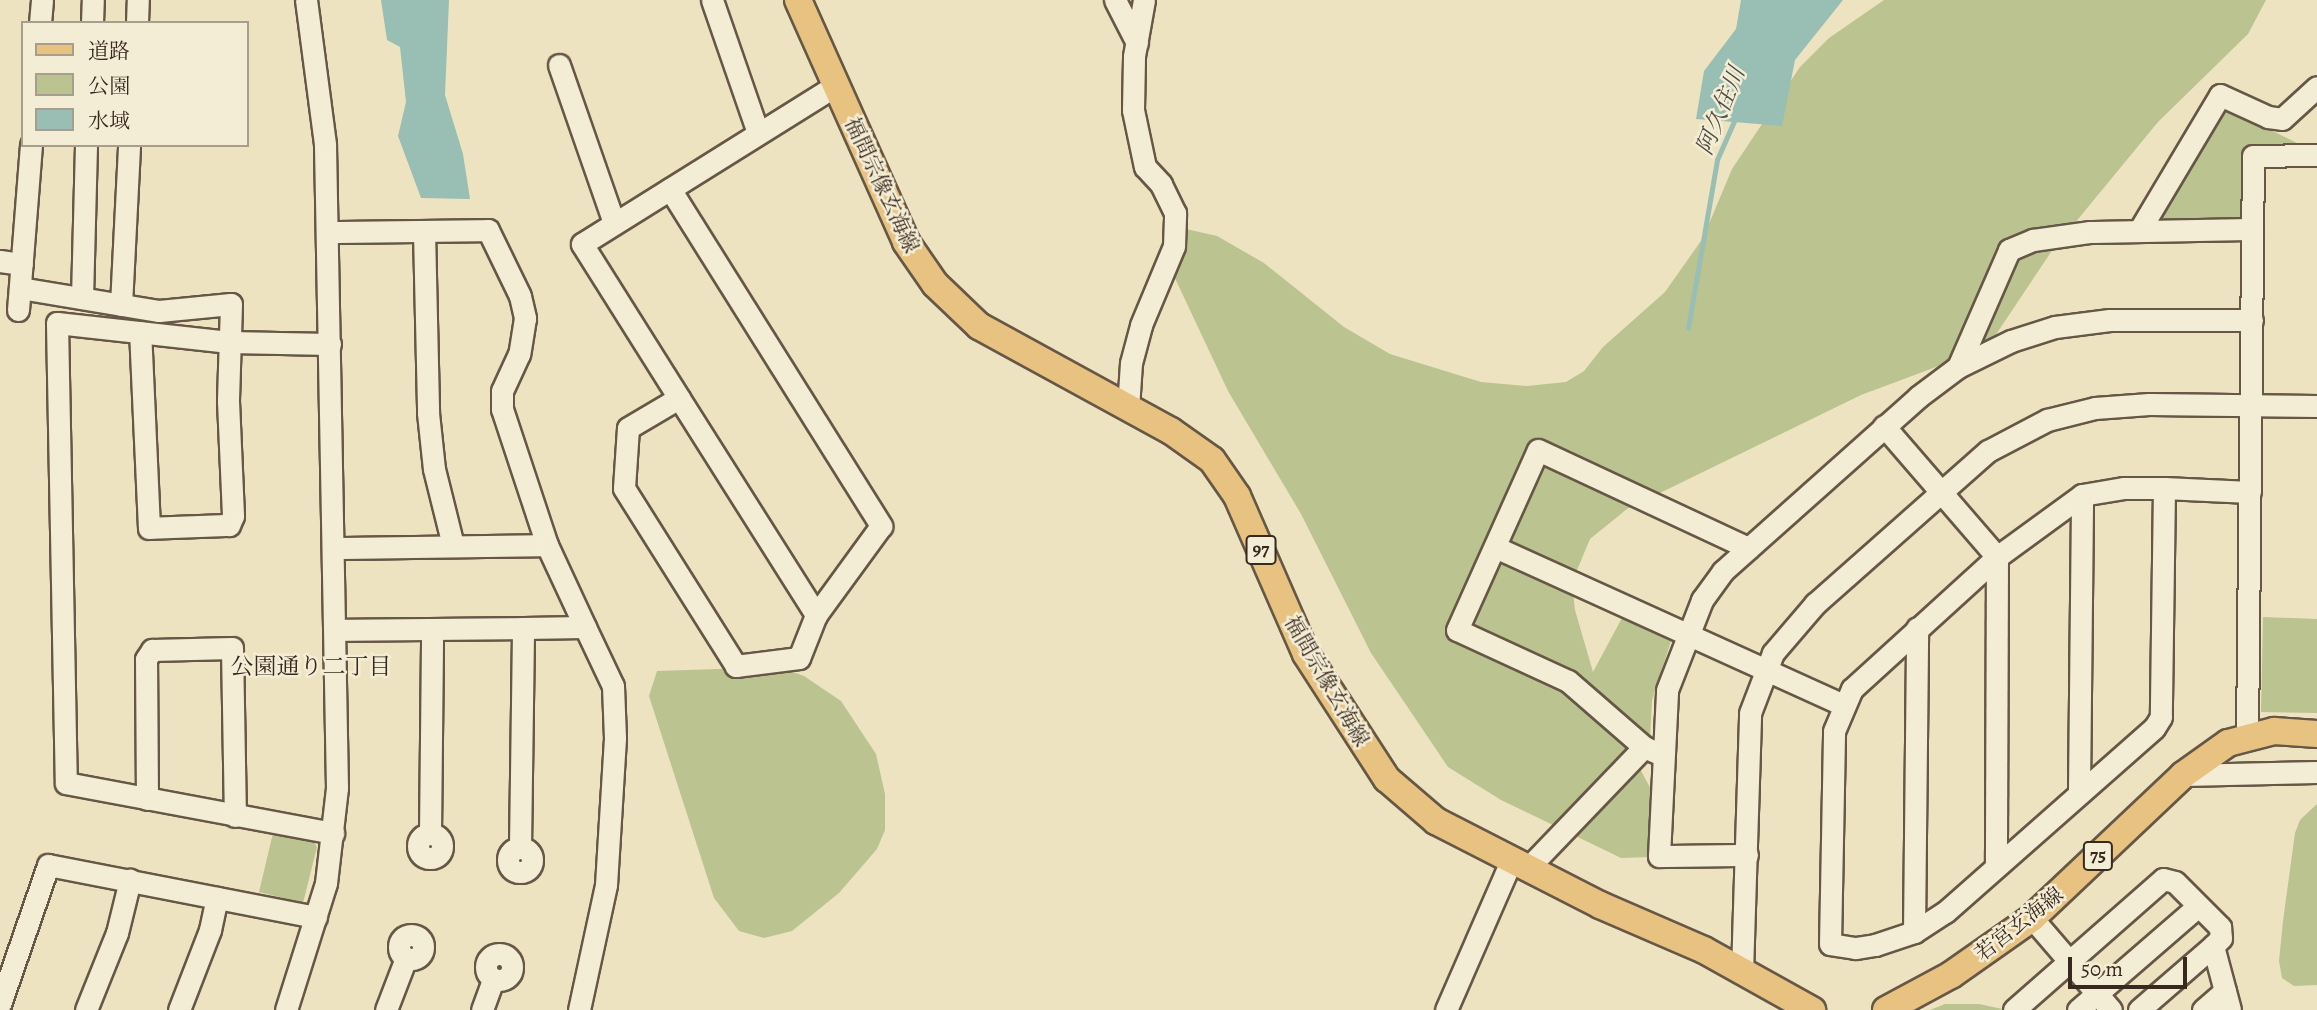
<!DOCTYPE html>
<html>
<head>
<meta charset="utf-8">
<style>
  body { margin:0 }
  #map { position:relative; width:2317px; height:1010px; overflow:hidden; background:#eee3c0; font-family:Alegreya,"Noto Serif JP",serif }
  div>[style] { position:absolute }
  .green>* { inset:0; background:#bbc390 }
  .water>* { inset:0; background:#99beb4 }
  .stream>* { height:4.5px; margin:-2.25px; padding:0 2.25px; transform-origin:2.25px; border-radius:2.25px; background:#99beb4 }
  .roads { filter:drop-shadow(2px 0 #665746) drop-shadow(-2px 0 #665746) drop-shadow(0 2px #665746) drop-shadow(0 -2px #665746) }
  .minor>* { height:21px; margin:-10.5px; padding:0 10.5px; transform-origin:10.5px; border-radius:10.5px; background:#f4edd6 }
  .minor>.ring { margin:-10.5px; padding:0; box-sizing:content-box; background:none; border:21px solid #f4edd6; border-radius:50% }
  .major>* { height:26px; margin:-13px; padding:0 13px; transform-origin:13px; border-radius:13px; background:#e7c280 }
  span { translate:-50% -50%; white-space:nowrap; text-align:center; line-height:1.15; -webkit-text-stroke:5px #f4edd6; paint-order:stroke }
  .shield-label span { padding:2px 5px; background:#f4edd6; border:2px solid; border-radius:5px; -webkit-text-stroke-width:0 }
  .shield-label { font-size:19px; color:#38281d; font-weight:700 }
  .street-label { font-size:21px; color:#38281d }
  .water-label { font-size:23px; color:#504e43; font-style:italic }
  .neighbourhood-label { font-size:23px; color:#38281d }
  .legend { position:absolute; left:21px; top:21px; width:228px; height:126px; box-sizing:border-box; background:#f4edd6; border:2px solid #a99e8c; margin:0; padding:9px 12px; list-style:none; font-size:21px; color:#38281d }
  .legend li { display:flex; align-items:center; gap:14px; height:35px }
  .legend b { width:35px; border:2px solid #a99e8c }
  .scale { position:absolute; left:2068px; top:957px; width:119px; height:32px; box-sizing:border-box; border:4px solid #38281d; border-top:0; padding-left:9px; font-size:21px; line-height:24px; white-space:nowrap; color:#38281d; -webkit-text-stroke:5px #f4edd6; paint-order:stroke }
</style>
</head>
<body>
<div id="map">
  <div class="green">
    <div style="clip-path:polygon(1884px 0,2266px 0,2248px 34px,2158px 122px,2051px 252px,1987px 348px,1861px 395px,1627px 509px,1590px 539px,1572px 582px,1575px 610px,1593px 672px,1623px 616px,1672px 638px,1652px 700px,1650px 739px,1601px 696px,1661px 808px,1651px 857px,1621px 858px,1501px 800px,1448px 767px,1371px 653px,1301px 514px,1228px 391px,1173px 274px,1175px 237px,1186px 229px,1217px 236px,1264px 263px,1344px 327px,1390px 354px,1481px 382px,1527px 386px,1566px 382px,1584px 371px,1603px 347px,1665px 292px,1703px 238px,1732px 169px,1800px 67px,1829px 38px)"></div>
    <div style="clip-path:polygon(2222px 106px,2305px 147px,2244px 146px,2243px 222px,2154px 220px)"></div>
    <div style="clip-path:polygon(2263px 617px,2317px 619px,2317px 713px,2261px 712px)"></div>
    <div style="clip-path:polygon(779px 667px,804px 676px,841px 701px,876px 754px,885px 794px,885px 830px,877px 849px,839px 893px,792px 931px,764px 938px,739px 931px,714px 898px,649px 696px,657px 671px)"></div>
    <div style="clip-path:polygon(2317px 804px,2317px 985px,2294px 986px,2282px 978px,2279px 961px,2283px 921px,2295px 833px,2300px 820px)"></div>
    <div style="clip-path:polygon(273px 833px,313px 840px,317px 847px,303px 903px,259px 892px)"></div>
    <div style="clip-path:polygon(1945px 1004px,1979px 1004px,2007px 1010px,1930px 1010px)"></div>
  </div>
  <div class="water">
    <div style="clip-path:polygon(381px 0,449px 0,445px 95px,463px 154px,470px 199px,421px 198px,398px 136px,406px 102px,400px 47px,387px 40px)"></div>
    <div style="clip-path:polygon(1741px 0,1843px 0,1795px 60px,1782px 126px,1696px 119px,1704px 71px,1736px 29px)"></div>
  </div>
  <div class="stream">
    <div style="left:1688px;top:328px;width:170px;rotate:-80.2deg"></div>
    <div style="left:1717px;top:160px;width:45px;rotate:-66.3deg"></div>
  </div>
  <div class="roads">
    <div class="minor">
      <div style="left:712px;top:0;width:141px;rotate:70.9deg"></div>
      <div style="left:1115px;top:0;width:48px;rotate:62.9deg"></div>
      <div style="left:40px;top:23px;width:23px;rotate:-85deg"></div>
      <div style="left:92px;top:23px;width:23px;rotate:-88deg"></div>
      <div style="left:137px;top:23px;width:23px;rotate:-88deg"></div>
      <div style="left:559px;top:65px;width:167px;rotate:70.8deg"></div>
      <div style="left:670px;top:189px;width:398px;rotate:57.9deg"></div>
      <div style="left:881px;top:526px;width:110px;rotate:126.1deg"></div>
      <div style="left:816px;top:615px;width:46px;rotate:111.6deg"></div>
      <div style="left:799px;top:658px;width:64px;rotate:172.8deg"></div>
      <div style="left:736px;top:666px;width:210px;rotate:-122.2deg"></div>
      <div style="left:624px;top:488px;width:60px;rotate:-86.2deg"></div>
      <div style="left:628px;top:428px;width:59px;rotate:-30.5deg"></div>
      <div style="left:679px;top:398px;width:257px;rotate:57.7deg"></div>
      <div style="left:424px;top:231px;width:182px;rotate:88.7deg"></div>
      <div style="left:428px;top:413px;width:56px;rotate:83.9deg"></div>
      <div style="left:434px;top:469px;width:78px;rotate:76deg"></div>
      <div style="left:2139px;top:231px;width:158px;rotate:-59.2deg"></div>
      <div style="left:2220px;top:95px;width:53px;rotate:24.6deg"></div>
      <div style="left:2268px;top:117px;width:14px;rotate:8deg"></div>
      <div style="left:2282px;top:119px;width:47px;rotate:-42.4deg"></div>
      <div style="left:328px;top:232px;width:160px;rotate:-0.7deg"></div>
      <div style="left:488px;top:230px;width:73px;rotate:64.1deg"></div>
      <div style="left:520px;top:296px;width:23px;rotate:77deg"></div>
      <div style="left:525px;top:318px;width:36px;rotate:99deg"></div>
      <div style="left:519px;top:354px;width:41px;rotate:114.7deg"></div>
      <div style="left:502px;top:391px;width:18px;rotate:90deg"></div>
      <div style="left:502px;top:409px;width:143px;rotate:71.7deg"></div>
      <div style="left:0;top:261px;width:22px;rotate:8deg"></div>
      <div style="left:20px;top:288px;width:141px;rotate:9.4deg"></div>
      <div style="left:159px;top:311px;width:72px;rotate:-5.6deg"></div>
      <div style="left:231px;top:304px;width:97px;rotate:91.8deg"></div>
      <div style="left:228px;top:401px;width:115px;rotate:87.5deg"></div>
      <div style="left:233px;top:516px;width:10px;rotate:114deg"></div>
      <div style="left:229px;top:525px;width:80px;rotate:177.9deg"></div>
      <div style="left:149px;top:528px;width:196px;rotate:-92.6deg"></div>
      <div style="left:82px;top:298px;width:153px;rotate:-88.5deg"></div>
      <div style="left:121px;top:305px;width:160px;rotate:-87.1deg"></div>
      <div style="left:18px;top:310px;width:166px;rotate:-85.5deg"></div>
      <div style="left:330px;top:344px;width:101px;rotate:-178.9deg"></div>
      <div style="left:229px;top:342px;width:173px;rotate:-173.7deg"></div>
      <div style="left:57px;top:323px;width:460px;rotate:88.9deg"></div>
      <div style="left:66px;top:783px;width:272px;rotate:10.6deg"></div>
      <div style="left:1958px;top:367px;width:128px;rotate:-66.4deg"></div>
      <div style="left:2009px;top:250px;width:26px;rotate:-23deg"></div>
      <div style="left:2033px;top:240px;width:58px;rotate:-8deg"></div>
      <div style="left:2090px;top:232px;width:162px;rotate:-1.1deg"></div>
      <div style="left:679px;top:398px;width:182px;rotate:-122.2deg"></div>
      <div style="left:582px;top:244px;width:300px;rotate:-32deg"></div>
      <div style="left:1128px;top:408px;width:45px;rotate:-86.2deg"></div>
      <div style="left:1131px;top:363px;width:39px;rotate:-75deg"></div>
      <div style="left:1141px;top:325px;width:86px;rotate:-67.3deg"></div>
      <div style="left:1174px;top:246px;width:33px;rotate:-88deg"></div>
      <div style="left:1175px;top:213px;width:32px;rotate:-116deg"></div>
      <div style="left:1161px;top:184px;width:23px;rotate:-133deg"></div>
      <div style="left:1145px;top:167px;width:58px;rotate:-101.9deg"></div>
      <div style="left:1133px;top:110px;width:54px;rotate:-88.9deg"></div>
      <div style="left:1134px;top:56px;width:57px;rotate:-79.9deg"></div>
      <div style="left:1884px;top:426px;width:173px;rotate:49.2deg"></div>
      <div style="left:1997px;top:557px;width:308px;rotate:90.2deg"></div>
      <div style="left:2164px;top:488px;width:229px;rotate:90.8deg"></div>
      <div style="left:2161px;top:717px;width:13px;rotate:122deg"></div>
      <div style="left:2154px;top:728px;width:278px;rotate:138.6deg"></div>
      <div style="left:1945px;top:912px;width:37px;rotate:147deg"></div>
      <div style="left:1914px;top:932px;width:41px;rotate:161.6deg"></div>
      <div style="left:1875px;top:945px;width:20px;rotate:171deg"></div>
      <div style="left:1855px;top:948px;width:25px;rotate:-171deg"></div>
      <div style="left:1830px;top:944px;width:213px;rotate:-88.9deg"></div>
      <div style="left:1834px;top:731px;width:46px;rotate:-66.8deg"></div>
      <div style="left:1852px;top:689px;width:196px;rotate:-42.3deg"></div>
      <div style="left:1997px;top:557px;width:105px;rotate:-36.1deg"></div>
      <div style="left:2082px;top:495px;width:43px;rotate:-9.5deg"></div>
      <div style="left:2124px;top:488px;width:40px"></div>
      <div style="left:2164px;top:488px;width:86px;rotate:2.7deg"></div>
      <div style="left:1495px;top:547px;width:382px;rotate:24.4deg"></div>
      <div style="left:334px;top:548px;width:213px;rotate:-0.8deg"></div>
      <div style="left:547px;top:545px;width:90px;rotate:65.1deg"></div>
      <div style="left:335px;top:630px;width:188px;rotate:-0.6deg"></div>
      <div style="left:2247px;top:737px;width:581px;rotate:-89.41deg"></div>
      <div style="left:2253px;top:156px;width:64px;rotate:-0.9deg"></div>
      <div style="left:1662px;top:755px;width:20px;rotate:-156deg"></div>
      <div style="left:1644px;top:747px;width:101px;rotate:-139deg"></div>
      <div style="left:1568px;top:681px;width:122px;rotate:-155.3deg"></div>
      <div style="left:1457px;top:630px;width:197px;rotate:-65.8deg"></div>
      <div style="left:1538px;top:450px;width:232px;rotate:25deg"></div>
      <div style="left:2183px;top:775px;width:134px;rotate:-1.3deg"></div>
      <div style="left:2079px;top:791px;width:296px;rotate:-89.4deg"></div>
      <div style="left:147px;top:799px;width:140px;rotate:-90.4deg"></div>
      <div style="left:146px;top:659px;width:11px;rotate:-56deg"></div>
      <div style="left:152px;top:650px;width:80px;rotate:-1.4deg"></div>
      <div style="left:232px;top:648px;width:168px;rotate:89deg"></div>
      <div style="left:430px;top:834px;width:205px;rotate:-89.4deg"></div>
      <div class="ring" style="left:418px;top:834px;width:3px;height:3px"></div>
      <div style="left:520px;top:847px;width:219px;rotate:-89.2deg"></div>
      <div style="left:523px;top:628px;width:62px;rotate:-0.9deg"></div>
      <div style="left:585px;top:627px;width:65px;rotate:64.6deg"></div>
      <div style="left:613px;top:686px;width:52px;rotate:87.8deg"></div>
      <div style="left:615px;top:738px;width:147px;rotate:93.5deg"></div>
      <div style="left:606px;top:885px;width:128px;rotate:102.2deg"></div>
      <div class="ring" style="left:508px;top:848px;width:3px;height:3px"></div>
      <div style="left:1747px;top:855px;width:88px;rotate:179.3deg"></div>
      <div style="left:1659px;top:856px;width:166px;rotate:-87.2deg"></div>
      <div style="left:1667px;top:690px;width:97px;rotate:-68.7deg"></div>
      <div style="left:1702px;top:600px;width:36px;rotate:-54deg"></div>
      <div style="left:1723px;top:571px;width:261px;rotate:-41.7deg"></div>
      <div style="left:1918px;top:397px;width:50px;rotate:-36.9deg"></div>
      <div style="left:1958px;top:367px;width:59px;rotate:-26.1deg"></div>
      <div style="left:2011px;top:341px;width:46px;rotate:-17.7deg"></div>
      <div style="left:2055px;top:327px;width:55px;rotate:-7.3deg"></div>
      <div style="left:2110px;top:320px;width:142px"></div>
      <div style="left:1527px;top:869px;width:169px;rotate:-46.2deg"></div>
      <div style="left:2032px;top:918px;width:121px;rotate:49.3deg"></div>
      <div style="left:1914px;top:932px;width:304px;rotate:-89.4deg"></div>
      <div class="ring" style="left:399px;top:935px;width:3px;height:3px"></div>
      <div class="ring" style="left:486px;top:954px;width:5px;height:5px"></div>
      <div style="left:1742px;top:972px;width:259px;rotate:-88.2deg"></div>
      <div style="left:1750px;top:713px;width:64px;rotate:-69deg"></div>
      <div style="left:1773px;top:653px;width:65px;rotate:-49.4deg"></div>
      <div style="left:1815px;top:604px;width:231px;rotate:-41.5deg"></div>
      <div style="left:1988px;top:451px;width:67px;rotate:-27.7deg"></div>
      <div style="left:2047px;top:420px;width:49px;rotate:-14deg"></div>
      <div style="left:2095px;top:408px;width:54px;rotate:-4.2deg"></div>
      <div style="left:2149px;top:404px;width:168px;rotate:0.7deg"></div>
      <div style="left:0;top:1004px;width:147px;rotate:-70.9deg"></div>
      <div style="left:48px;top:865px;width:273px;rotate:11deg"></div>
      <div style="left:86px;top:1010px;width:83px;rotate:-68.1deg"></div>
      <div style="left:117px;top:933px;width:55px;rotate:-76.2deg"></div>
      <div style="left:179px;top:1010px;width:86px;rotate:-68.8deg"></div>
      <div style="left:210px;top:930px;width:33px;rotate:-78deg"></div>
      <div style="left:286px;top:1010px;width:133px;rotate:-72.5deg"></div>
      <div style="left:326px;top:883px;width:96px;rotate:-83.4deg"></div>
      <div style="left:337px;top:788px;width:644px;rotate:-91.07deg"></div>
      <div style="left:325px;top:144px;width:145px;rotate:-97.5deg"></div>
      <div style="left:386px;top:1010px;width:56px;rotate:-69deg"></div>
      <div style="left:482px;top:1010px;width:33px;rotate:-70deg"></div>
      <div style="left:1446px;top:1010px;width:163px;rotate:-66.4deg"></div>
      <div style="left:2014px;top:1010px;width:198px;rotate:-41.3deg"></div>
      <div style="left:2163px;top:879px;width:12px;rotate:14deg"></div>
      <div style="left:2175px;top:882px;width:64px;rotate:45deg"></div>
      <div style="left:2220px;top:927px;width:11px;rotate:85deg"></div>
      <div style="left:2221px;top:938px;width:11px;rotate:135deg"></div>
      <div style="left:2078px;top:1010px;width:157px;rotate:-40.9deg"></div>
      <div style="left:2139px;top:1010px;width:98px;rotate:-40.9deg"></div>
      <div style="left:2213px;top:946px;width:66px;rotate:75.1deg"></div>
      <div style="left:2203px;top:1010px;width:29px;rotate:-41deg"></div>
    </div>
    <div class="major">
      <div style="left:798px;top:0;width:265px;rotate:65.9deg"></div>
      <div style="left:906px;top:242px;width:51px;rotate:55.4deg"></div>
      <div style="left:935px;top:284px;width:61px;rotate:43.7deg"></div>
      <div style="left:979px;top:326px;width:219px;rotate:28.7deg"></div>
      <div style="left:1171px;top:431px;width:50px;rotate:35.3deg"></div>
      <div style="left:1212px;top:460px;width:44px;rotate:55.2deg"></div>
      <div style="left:1237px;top:496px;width:172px;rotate:66.4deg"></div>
      <div style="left:1306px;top:654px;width:149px;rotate:57.1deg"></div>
      <div style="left:1387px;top:779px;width:65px;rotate:40.6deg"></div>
      <div style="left:1436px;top:821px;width:184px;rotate:27.1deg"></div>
      <div style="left:1600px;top:905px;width:113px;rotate:23.4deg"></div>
      <div style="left:1704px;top:950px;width:124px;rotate:29.1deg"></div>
      <div style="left:1886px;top:1010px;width:74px;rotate:-28.3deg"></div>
      <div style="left:1951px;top:975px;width:99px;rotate:-35.1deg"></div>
      <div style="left:2032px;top:918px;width:208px;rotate:-43.4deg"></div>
      <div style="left:2183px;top:775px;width:55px;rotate:-35.4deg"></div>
      <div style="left:2228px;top:743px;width:48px;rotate:-14.6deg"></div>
      <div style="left:2274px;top:731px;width:43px;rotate:4deg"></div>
    </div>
  </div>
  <div class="shield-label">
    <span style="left:1261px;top:550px">97</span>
    <span style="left:2098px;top:856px">75</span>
  </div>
  <div class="street-label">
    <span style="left:882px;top:185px;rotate:65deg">福間宗像玄海線</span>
    <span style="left:1327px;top:681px;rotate:60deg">福間宗像玄海線</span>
    <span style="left:2019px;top:924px;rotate:-38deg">若宮玄海線</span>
  </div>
  <div class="water-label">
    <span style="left:1721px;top:111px;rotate:-68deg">阿久住川</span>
  </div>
  <div class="neighbourhood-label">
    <span style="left:311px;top:667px">公園通り二丁目</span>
  </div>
  <ul class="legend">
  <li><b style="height:9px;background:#e7c280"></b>道路</li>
  <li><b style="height:19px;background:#bbc390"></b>公園</li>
  <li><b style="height:19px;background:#99beb4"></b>水域</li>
  </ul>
  <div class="scale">50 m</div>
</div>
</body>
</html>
